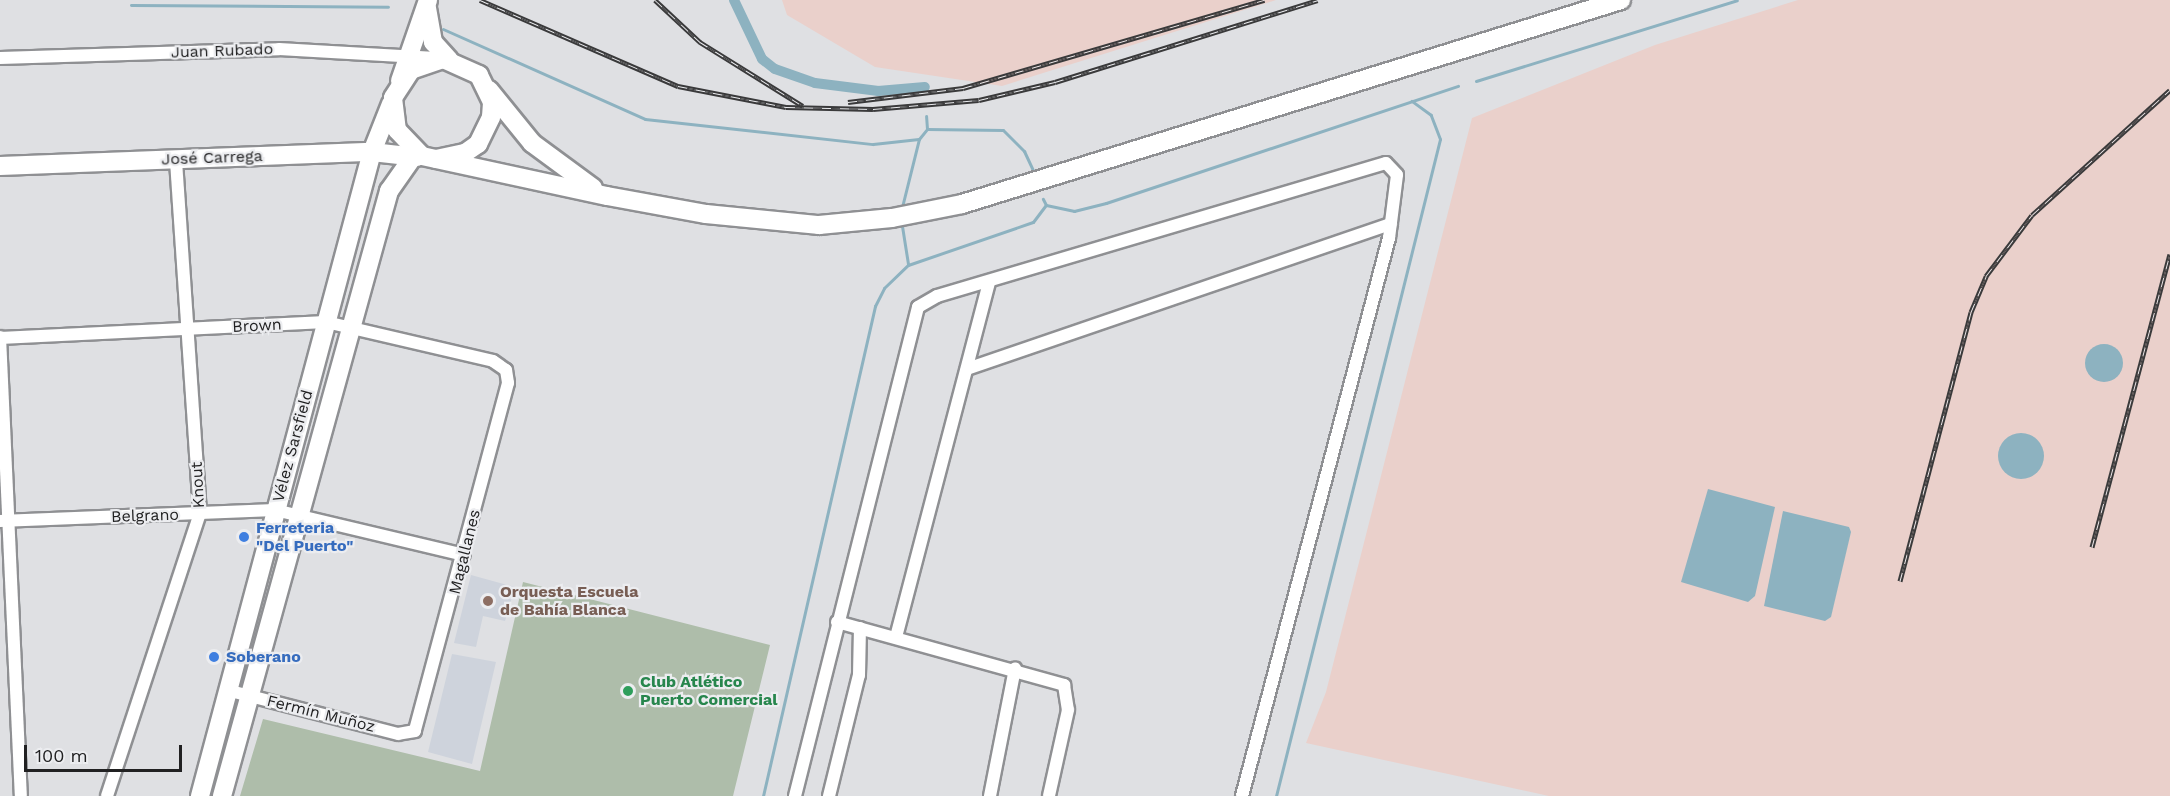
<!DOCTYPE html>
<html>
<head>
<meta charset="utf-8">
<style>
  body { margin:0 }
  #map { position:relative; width:2170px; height:796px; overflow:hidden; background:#dfe0e3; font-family:"Work Sans",sans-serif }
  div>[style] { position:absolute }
  .built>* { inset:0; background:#ced3dc }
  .industrial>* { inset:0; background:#ead0cb }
  .green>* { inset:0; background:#aebdaa }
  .water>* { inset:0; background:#8db2c0 }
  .round { border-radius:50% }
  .stream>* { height:3px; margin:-1.5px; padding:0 1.5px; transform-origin:1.5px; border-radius:1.5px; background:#8db2c0 }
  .canal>* { height:10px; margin:-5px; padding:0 5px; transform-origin:5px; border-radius:5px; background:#8db2c0 }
  .roads { filter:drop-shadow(2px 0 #8f9093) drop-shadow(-2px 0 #8f9093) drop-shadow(0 2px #8f9093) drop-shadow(0 -2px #8f9093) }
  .street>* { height:12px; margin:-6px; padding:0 6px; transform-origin:6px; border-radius:6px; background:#fff }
  .secondary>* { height:18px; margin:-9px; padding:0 9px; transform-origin:9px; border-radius:9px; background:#fff }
  .rail>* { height:5px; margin-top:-2.5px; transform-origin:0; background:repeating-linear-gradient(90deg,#ecedf0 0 9px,#3a3a3b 0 18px); box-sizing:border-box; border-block:2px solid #3a3a3b }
  .dots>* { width:16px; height:16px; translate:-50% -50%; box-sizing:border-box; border:3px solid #ecedf0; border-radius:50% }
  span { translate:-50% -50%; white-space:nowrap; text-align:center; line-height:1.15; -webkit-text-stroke:4.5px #ecedf0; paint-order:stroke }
  .street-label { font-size:16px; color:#212122 }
  .shop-label { font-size:16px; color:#366cbe; font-weight:700 }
  .left { translate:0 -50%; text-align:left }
  .education-label { font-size:16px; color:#785e54; font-weight:700 }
  .leisure-label { font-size:16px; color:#27864d; font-weight:700 }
  .scale { position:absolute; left:24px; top:745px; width:158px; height:27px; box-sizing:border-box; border:3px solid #212122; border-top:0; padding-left:8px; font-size:18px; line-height:21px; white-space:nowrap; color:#212122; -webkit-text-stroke:4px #ecedf0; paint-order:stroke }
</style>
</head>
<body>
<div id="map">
  <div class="built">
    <div style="clip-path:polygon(471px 575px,515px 587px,505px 621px,483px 616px,476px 647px,454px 643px)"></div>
    <div style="clip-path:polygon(452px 654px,496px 662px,472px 764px,428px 752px)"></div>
  </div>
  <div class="industrial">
    <div style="clip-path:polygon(782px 0,1276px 0,1002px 86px,875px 67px,787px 15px)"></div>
    <div style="clip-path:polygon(1798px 0,2170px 0,2170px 796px,1549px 796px,1306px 743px,1326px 692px,1472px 118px,1655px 45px)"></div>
  </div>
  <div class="green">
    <div style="clip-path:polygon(523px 582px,770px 645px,733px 796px,240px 796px,263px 719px,480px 771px)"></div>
  </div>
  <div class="water">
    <div class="round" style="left:2085px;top:344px;width:38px;height:38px"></div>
    <div class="round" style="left:1998px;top:433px;width:46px;height:46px"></div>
    <div style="clip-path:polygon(1708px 489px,1775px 507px,1755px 596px,1748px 602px,1681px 582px)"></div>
    <div style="clip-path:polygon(1783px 511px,1849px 527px,1851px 532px,1831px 617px,1825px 621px,1764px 606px)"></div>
  </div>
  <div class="stream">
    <div style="left:131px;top:5px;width:257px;rotate:0.4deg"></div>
    <div style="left:443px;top:29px;width:221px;rotate:24deg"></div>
    <div style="left:645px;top:119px;width:229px;rotate:6.3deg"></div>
    <div style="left:873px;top:144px;width:46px;rotate:-6.2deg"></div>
    <div style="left:1476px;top:81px;width:273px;rotate:-17.2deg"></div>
    <div style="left:927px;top:129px;width:76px;rotate:0.8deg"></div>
    <div style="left:1003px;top:130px;width:30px;rotate:45deg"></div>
    <div style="left:1024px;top:151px;width:23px;rotate:65deg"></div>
    <div style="left:1046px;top:205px;width:29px;rotate:12deg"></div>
    <div style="left:1074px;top:211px;width:33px;rotate:-14deg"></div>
    <div style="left:1106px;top:203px;width:371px;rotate:-18.4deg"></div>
    <div style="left:902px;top:207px;width:70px;rotate:-76deg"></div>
    <div style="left:919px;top:139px;width:13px;rotate:-51deg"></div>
    <div style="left:927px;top:129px;width:13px;rotate:-94deg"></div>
    <div style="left:902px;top:226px;width:39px;rotate:81deg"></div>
    <div style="left:763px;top:796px;width:503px;rotate:-77.12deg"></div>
    <div style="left:875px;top:306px;width:20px;rotate:-63deg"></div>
    <div style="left:884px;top:288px;width:33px;rotate:-44deg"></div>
    <div style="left:908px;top:265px;width:132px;rotate:-19deg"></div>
    <div style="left:1033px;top:222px;width:21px;rotate:-53deg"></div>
    <div style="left:1046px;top:205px;width:7px;rotate:-117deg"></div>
    <div style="left:1276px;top:796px;width:677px;rotate:-75.98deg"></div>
    <div style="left:1440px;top:139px;width:26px;rotate:-111deg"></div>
    <div style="left:1431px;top:115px;width:24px;rotate:-144deg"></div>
  </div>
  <div class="canal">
    <div style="left:734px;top:0;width:65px;rotate:64.6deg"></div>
    <div style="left:762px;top:59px;width:16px;rotate:38deg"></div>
    <div style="left:775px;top:69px;width:42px;rotate:19.3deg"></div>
    <div style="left:815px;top:83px;width:64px;rotate:7.2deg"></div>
    <div style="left:878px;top:91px;width:47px;rotate:-4.9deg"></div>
  </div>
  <div class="roads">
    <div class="street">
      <div style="left:0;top:58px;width:279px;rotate:-1.8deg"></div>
      <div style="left:279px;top:49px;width:157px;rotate:3.3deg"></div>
      <div style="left:0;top:337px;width:459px;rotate:87.4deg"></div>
      <div style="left:0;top:338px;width:326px;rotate:-2.8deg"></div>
      <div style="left:326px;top:322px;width:171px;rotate:13.1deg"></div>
      <div style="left:493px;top:361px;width:16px;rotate:35deg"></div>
      <div style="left:506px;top:370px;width:13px;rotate:81deg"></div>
      <div style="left:508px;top:383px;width:360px;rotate:105deg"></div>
      <div style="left:415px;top:731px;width:17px;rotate:170deg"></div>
      <div style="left:398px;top:734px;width:177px;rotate:-165.6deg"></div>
      <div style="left:967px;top:369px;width:448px;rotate:-18.9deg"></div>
      <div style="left:0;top:521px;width:275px;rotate:-2.3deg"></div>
      <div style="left:275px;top:510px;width:194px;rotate:13.4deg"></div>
      <div style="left:837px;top:622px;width:236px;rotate:15.5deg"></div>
      <div style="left:1064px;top:685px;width:25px;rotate:81deg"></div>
      <div style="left:1068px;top:710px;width:88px;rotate:102.5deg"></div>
      <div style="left:896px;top:637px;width:366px;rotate:-75.3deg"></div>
      <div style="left:107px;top:796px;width:298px;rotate:-71.8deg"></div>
      <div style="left:200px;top:513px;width:355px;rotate:-93.9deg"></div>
      <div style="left:795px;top:796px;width:504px;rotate:-75.88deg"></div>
      <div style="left:918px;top:307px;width:22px;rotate:-30deg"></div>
      <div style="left:937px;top:296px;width:468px;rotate:-16.5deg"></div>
      <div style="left:1386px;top:163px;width:16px;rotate:47deg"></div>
      <div style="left:1397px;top:175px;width:64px;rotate:97.2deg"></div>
      <div style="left:1389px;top:238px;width:577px;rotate:104.76deg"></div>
      <div style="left:829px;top:796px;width:125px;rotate:-76.1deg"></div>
      <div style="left:859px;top:675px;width:47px;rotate:-88.8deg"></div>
      <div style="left:990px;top:796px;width:130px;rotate:-78.9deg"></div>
    </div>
    <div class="secondary">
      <div style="left:427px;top:8px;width:35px;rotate:80deg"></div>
      <div style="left:433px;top:42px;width:24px;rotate:48deg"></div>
      <div style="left:400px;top:81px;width:86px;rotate:-70.9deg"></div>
      <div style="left:489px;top:90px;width:68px;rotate:50.9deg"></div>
      <div style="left:532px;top:143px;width:76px;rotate:36.4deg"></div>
      <div style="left:436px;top:159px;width:30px;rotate:-12deg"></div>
      <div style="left:465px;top:153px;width:16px;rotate:-35deg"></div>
      <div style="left:478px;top:144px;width:30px;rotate:-64deg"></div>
      <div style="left:491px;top:117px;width:15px;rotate:-86deg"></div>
      <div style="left:492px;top:102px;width:30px;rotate:-116deg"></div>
      <div style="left:479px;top:75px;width:39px;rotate:-156deg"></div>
      <div style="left:443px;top:59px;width:34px;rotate:161deg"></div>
      <div style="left:411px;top:70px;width:33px;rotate:123deg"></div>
      <div style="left:393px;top:98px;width:32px;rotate:83deg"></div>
      <div style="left:397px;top:130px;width:36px;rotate:46deg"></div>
      <div style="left:422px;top:156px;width:189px;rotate:12.2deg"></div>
      <div style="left:607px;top:196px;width:101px;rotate:10.3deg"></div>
      <div style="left:706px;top:214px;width:114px;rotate:5.6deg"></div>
      <div style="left:819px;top:225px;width:73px;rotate:-5.5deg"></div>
      <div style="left:892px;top:218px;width:71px;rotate:-11.3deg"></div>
      <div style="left:962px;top:204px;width:690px;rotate:-17.2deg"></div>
      <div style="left:0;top:166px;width:372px;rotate:-2.2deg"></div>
      <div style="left:372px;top:152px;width:45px;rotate:6.3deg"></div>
      <div style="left:200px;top:796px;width:667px;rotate:-75.05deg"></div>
      <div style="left:372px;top:152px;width:52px;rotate:-68.4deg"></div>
      <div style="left:222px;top:796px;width:628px;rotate:-74.57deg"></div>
      <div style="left:389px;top:191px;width:39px;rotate:-55deg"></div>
    </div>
  </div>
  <div class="rail">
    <div style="left:480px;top:0;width:216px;rotate:23.5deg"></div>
    <div style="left:678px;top:86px;width:110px;rotate:11deg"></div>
    <div style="left:786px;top:107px;width:87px;rotate:1.3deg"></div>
    <div style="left:873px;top:109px;width:106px;rotate:-4.9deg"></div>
    <div style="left:979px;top:100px;width:78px;rotate:-13.3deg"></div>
    <div style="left:1055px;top:82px;width:275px;rotate:-17.3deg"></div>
    <div style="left:655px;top:0;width:62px;rotate:43deg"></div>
    <div style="left:700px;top:42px;width:121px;rotate:31.9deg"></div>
    <div style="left:848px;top:102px;width:116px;rotate:-6.9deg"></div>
    <div style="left:963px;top:88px;width:314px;rotate:-16.3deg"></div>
    <div style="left:2092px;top:547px;width:303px;rotate:-75.1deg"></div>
    <div style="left:1900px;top:581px;width:278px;rotate:-75.2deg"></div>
    <div style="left:1971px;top:312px;width:39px;rotate:-67deg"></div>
    <div style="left:1986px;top:276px;width:76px;rotate:-53deg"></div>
    <div style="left:2032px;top:215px;width:186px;rotate:-42.2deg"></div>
  </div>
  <div class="dots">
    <div style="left:244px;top:537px;background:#3f7fe0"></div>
    <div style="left:488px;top:601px;background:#8d6e63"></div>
    <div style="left:214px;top:657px;background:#3f7fe0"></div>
    <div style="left:628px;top:691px;background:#2e9e5b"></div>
  </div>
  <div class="street-label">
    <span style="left:222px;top:51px;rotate:-2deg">Juan Rubado</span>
    <span style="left:212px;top:158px;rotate:-2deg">José Carrega</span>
    <span style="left:257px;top:326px;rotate:-3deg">Brown</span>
    <span style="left:293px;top:446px;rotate:-75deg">Vélez Sarsfield</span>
    <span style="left:198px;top:485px;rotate:-93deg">Knout</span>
    <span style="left:145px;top:516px;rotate:-2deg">Belgrano</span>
    <span style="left:465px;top:552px;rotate:-76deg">Magallanes</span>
    <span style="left:321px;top:714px;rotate:14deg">Fermín Muñoz</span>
  </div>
  <div class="shop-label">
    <span class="left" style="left:256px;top:537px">Ferreteria<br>"Del Puerto"</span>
    <span class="left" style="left:226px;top:657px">Soberano</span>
  </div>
  <div class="education-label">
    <span class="left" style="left:500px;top:601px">Orquesta Escuela<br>de Bahía Blanca</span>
  </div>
  <div class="leisure-label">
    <span class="left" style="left:640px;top:691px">Club Atlético<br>Puerto Comercial</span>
  </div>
  <div class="scale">100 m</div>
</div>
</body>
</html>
